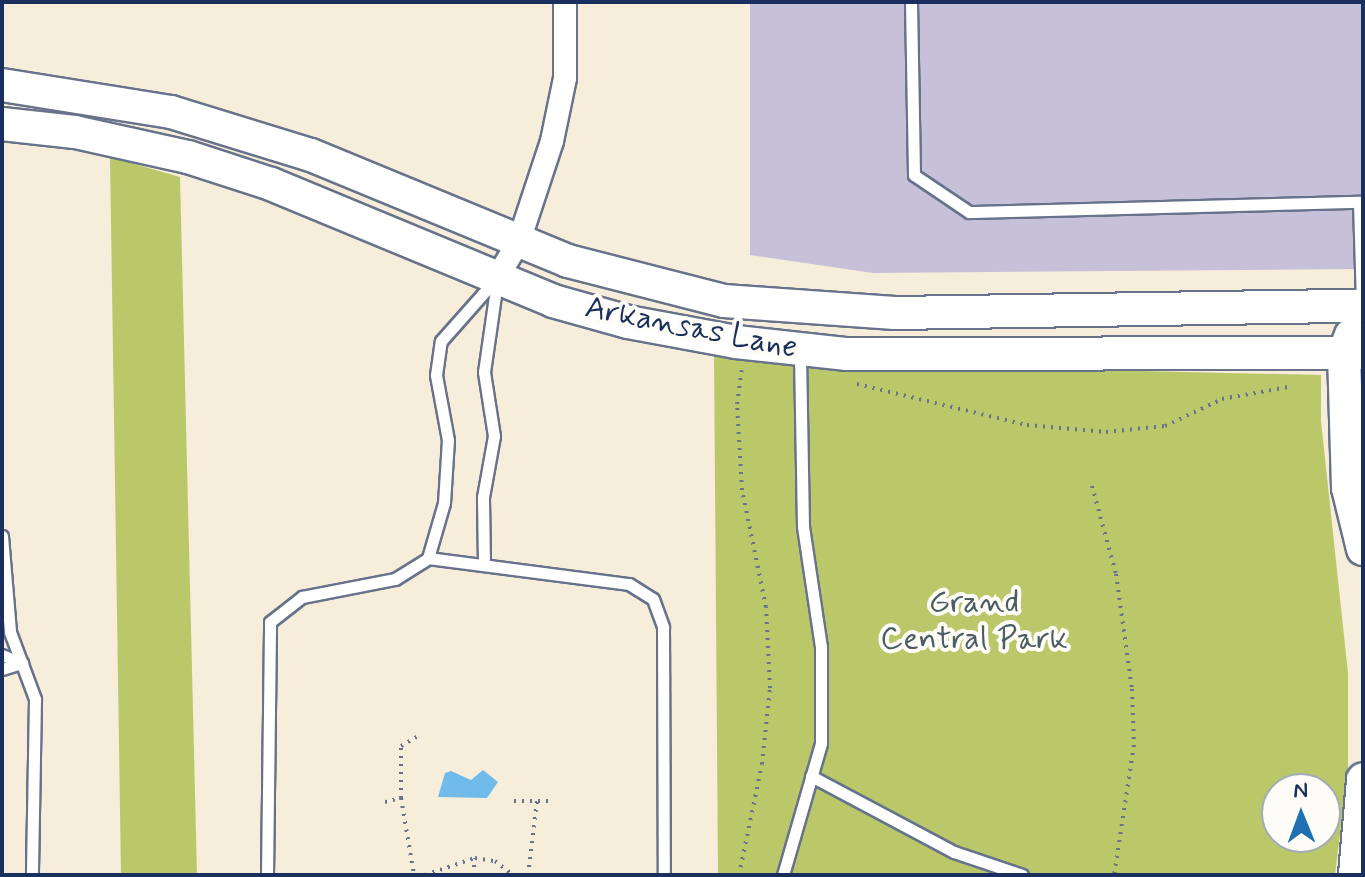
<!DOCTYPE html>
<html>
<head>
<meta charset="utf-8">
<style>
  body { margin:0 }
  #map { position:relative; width:1365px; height:877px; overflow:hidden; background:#f7eddb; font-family:Mynerve,sans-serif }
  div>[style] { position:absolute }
  .industrial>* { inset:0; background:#c6c0d9 }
  .green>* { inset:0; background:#bac86a }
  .water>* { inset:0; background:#71bbea }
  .path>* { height:4px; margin-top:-2px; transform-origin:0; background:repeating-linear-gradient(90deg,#68728a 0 2px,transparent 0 8px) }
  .roads { filter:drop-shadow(2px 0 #68728a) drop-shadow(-2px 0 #68728a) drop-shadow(0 2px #68728a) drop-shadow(0 -2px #68728a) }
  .lane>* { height:11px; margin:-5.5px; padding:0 5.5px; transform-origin:5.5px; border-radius:5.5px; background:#fff }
  .street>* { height:22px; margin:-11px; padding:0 11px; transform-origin:11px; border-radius:11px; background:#fff }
  .secondary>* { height:32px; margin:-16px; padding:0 16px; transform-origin:16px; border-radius:16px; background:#fff }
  span { translate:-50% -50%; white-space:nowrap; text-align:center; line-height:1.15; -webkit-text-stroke:8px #fdfcf7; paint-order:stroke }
  .street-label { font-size:32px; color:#1b2f5e }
  .park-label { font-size:32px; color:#4b5d62 }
  .frame { position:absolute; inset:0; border:4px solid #1b2f5e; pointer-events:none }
  .north { position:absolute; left:1261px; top:773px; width:80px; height:80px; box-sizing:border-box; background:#fdfcf7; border:2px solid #a3aaba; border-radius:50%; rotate:359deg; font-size:22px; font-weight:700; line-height:32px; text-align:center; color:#1b2f5e }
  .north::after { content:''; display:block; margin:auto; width:28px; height:36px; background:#1f6fb2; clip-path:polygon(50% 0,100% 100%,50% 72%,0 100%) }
</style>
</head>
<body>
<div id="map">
  <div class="industrial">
    <div style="clip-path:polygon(750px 2px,1363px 2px,1363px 269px,873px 273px,750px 255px)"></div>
  </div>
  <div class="green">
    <div style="clip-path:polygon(110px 157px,180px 177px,197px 875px,121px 875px)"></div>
    <div style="clip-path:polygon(evenodd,714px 352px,788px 363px,1321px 375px,1321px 421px,1348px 673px,1348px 768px,1335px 875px,718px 875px,714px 352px,1277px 789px,1325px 789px,1325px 837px,1277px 837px,1277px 789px)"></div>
  </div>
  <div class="water">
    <div style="clip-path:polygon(483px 770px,498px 782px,487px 798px,438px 797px,445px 773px,451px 771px,471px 780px)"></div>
  </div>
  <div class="path">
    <div style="left:857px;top:384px;width:175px;rotate:13.6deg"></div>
    <div style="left:1027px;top:425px;width:79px;rotate:5.1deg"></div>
    <div style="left:1106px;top:432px;width:59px;rotate:-5.8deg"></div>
    <div style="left:1165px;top:426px;width:63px;rotate:-25.3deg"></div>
    <div style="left:1222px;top:399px;width:67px;rotate:-10.3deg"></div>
    <div style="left:1092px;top:486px;width:91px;rotate:74.7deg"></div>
    <div style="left:1116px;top:574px;width:116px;rotate:82.1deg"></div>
    <div style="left:1132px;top:689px;width:56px;rotate:88deg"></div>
    <div style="left:1134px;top:745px;width:132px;rotate:98.7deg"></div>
    <div style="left:401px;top:798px;width:78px;rotate:80.4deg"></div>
    <div style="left:514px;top:801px;width:39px"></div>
    <div style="left:385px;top:802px;width:16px;rotate:-14deg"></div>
    <div style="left:401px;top:798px;width:52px;rotate:-90deg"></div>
    <div style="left:401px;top:746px;width:20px;rotate:-30deg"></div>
    <div style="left:425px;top:875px;width:53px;rotate:-18.8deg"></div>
    <div style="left:475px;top:858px;width:20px;rotate:9deg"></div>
    <div style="left:495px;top:861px;width:23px;rotate:38deg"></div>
    <div style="left:473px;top:875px;width:17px;rotate:-83deg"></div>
    <div style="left:528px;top:875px;width:75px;rotate:-83.1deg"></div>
    <div style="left:739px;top:875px;width:113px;rotate:-78.3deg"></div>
    <div style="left:762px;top:764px;width:76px;rotate:-84deg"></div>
    <div style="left:770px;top:688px;width:81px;rotate:-92.8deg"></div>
    <div style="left:766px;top:607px;width:119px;rotate:-101.6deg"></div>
    <div style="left:742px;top:490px;width:86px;rotate:-93.3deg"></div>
    <div style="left:737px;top:404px;width:35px;rotate:-82deg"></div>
  </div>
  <div class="roads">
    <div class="lane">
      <div style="left:911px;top:2px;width:173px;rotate:89deg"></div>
      <div style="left:914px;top:175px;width:66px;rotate:33.9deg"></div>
      <div style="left:969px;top:212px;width:394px;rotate:-1.5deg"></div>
      <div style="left:1359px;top:202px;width:103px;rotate:88.3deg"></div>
      <div style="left:2px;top:536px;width:96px;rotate:85.2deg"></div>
      <div style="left:10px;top:632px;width:72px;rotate:69.5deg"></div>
      <div style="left:35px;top:699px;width:176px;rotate:91deg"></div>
      <div style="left:428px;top:558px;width:57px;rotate:-73.8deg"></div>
      <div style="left:444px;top:503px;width:63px;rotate:-86.4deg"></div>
      <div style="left:448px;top:440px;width:66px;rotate:-100.5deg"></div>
      <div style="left:436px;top:375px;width:34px;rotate:-82deg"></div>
      <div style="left:441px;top:341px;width:80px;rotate:-48.5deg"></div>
      <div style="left:484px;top:563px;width:66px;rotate:-90.9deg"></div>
      <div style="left:483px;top:497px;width:62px;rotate:-79.8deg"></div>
      <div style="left:494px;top:436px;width:65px;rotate:-98.9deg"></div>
      <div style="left:484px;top:372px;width:91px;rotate:-81.8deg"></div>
      <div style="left:2px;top:655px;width:22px;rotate:22deg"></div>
      <div style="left:2px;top:669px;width:21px;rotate:-17deg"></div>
      <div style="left:811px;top:776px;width:162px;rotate:28deg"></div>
      <div style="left:954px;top:852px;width:72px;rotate:18.7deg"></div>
      <div style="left:267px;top:875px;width:253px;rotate:-89.3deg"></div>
      <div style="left:270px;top:622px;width:41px;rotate:-38deg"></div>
      <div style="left:302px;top:597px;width:95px;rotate:-11deg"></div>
      <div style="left:395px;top:579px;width:39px;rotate:-32deg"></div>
      <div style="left:428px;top:558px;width:203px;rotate:7.4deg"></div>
      <div style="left:629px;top:584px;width:28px;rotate:32deg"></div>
      <div style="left:653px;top:599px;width:30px;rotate:70deg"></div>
      <div style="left:663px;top:627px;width:248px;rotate:89.8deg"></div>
      <div style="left:783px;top:875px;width:137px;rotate:-73.9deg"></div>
      <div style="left:821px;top:743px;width:96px;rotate:-90deg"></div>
      <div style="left:821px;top:647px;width:122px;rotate:-98.5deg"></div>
      <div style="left:803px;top:526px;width:176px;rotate:-91deg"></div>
    </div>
    <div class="street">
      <div style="left:497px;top:278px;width:43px;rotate:-59.3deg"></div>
      <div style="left:519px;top:241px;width:105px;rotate:-71.7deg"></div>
      <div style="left:552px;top:141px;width:64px;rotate:-78.3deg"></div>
      <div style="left:565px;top:78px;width:76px;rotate:-90deg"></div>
    </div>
    <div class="secondary">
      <div style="left:2px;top:85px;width:171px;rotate:9.1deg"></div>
      <div style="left:171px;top:112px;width:146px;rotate:17.1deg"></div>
      <div style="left:311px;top:155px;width:278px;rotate:22.4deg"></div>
      <div style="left:568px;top:261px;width:161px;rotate:14.4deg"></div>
      <div style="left:724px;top:301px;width:171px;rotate:4deg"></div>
      <div style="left:895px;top:313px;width:468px;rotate:-0.9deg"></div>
      <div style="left:2px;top:124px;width:73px;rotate:6.3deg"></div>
      <div style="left:75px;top:132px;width:116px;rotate:12.5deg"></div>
      <div style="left:188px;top:157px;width:87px;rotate:18deg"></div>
      <div style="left:271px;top:184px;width:305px;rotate:22.5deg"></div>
      <div style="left:553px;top:301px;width:78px;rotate:15.6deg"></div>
      <div style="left:628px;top:322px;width:110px;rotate:10.5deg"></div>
      <div style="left:736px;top:342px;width:112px;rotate:6.2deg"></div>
      <div style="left:847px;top:354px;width:516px;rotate:-0.11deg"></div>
      <div style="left:1351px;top:335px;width:19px;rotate:111deg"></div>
      <div style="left:1344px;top:353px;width:135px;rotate:88.3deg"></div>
      <div style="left:1348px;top:488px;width:63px;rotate:76.2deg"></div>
      <div style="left:1355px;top:875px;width:96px;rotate:-85.2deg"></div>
    </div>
  </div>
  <div class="street-label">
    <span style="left:691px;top:328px;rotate:11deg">Arkansas Lane</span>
  </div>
  <div class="park-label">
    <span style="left:974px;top:621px">Grand<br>Central Park</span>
  </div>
  <div class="frame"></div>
  <div class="north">N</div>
</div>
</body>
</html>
